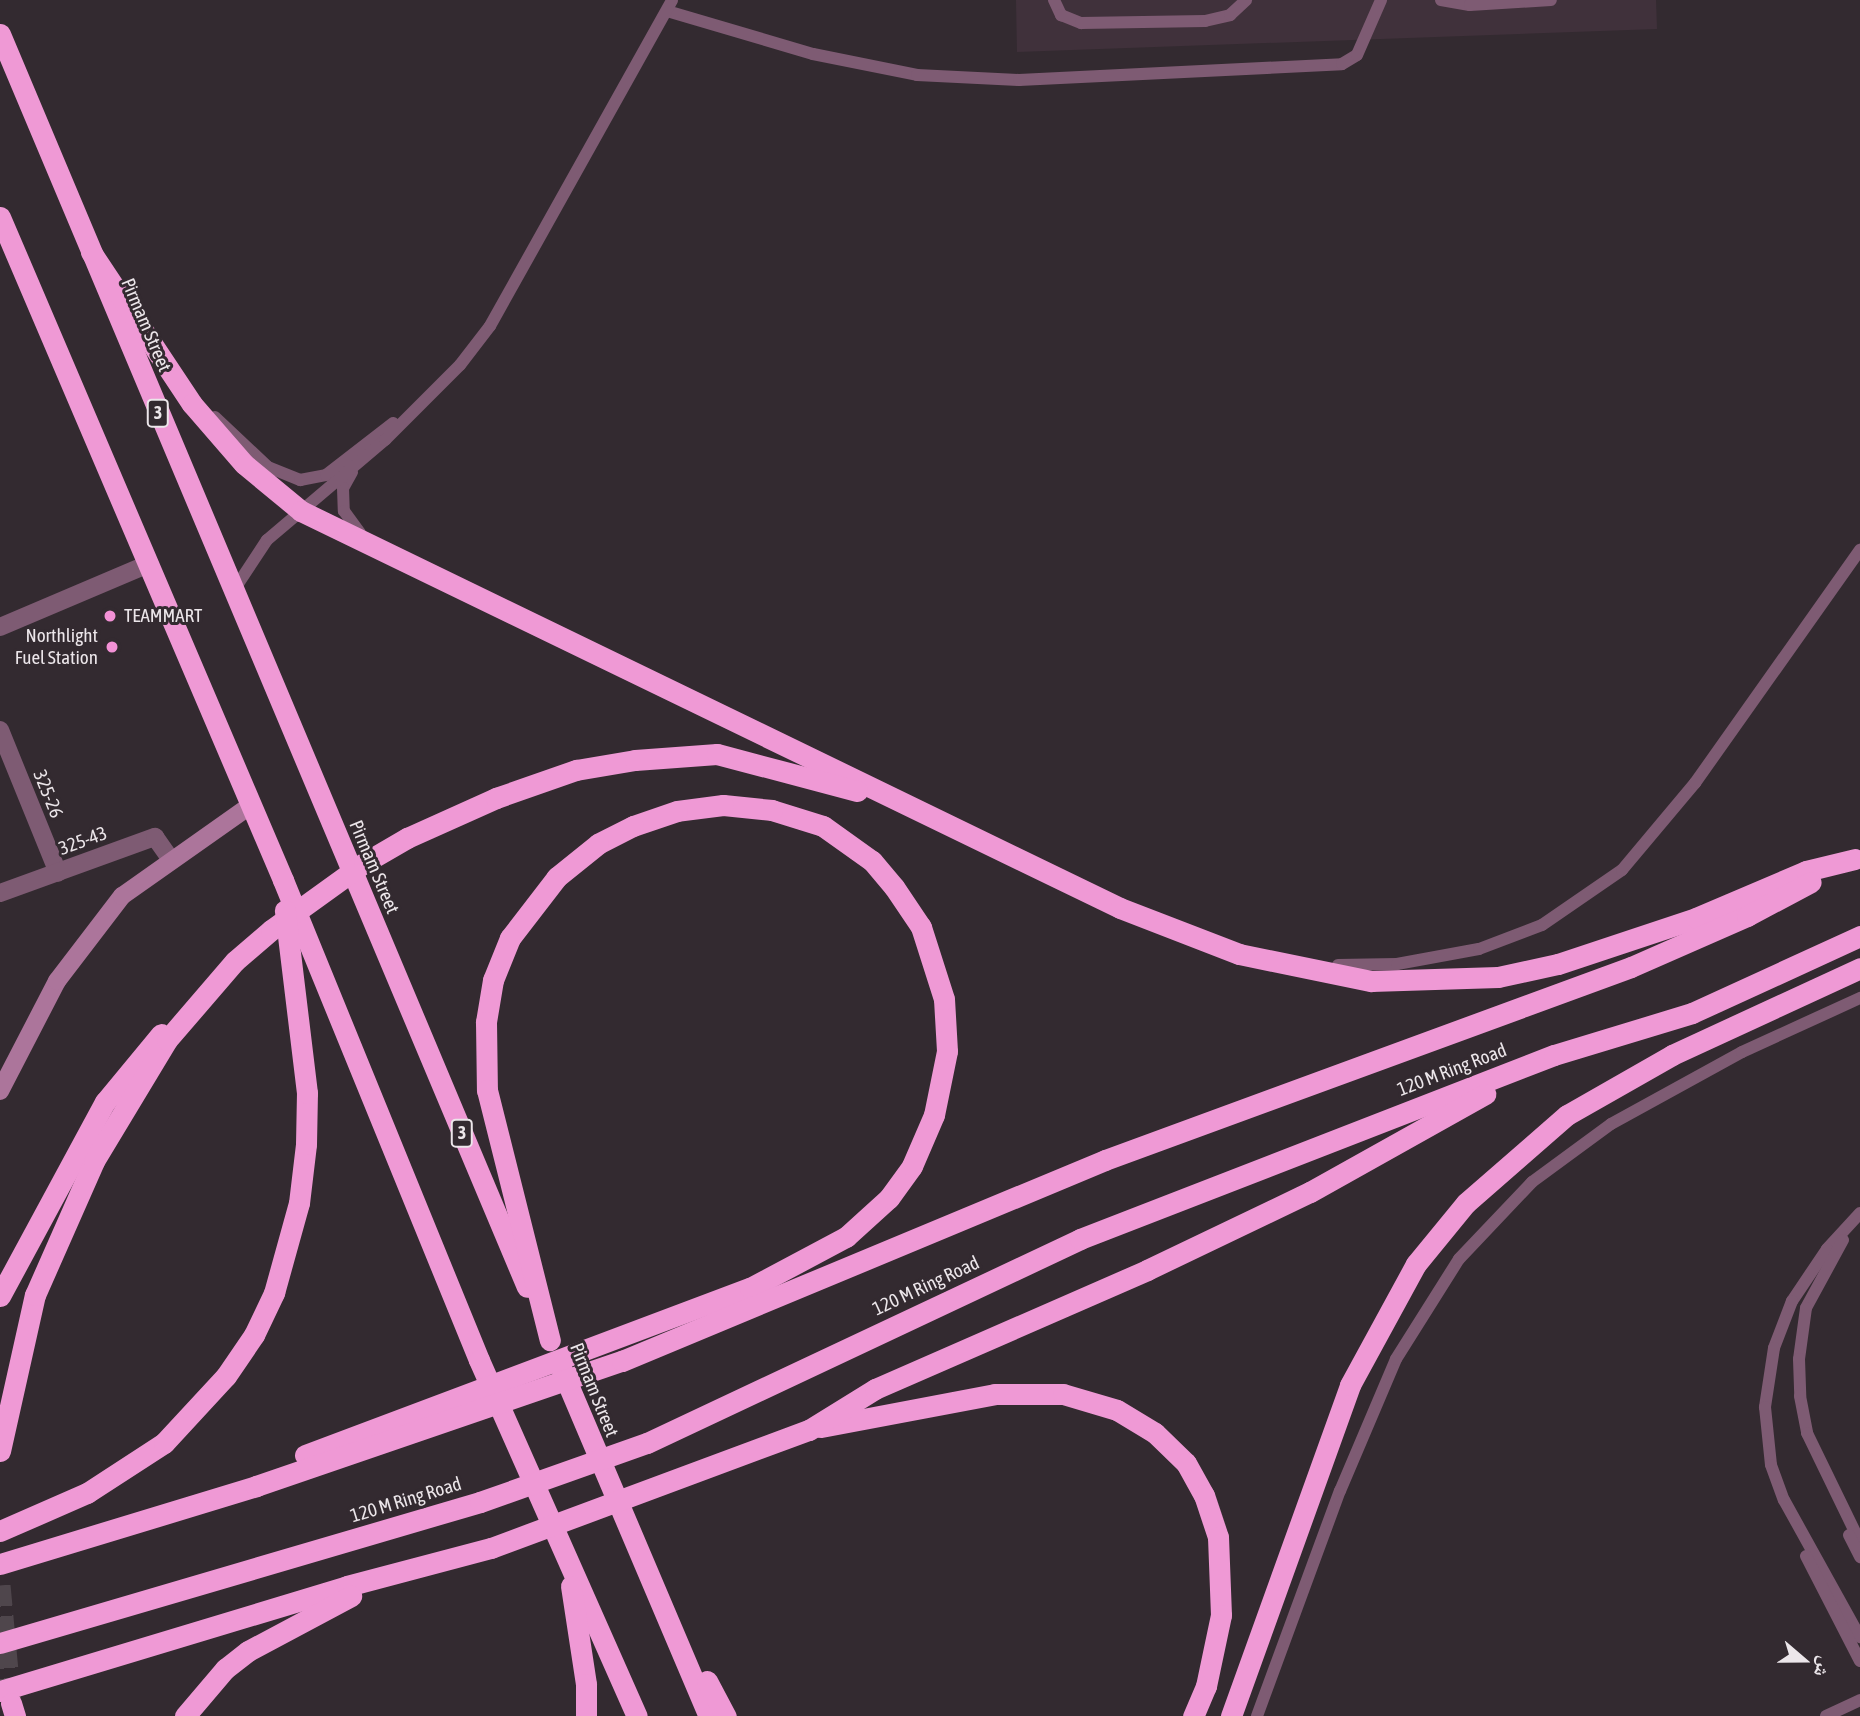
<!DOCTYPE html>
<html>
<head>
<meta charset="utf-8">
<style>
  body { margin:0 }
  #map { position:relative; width:1860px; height:1716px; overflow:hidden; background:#332a30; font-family:"Asap Condensed","Noto Naskh Arabic",sans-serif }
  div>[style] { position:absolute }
  .built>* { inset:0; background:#40313b }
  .highway-tunnel>* { height:21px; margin-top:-10.5px; transform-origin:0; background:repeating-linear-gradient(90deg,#4f464c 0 21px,transparent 0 31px) }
  .lane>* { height:12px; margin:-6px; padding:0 6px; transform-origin:6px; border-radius:6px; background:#7e5b73 }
  .street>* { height:18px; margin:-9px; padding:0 9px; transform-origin:9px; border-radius:9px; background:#7e5b73 }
  .secondary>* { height:18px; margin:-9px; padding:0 9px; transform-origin:9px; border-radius:9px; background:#ac759b }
  .highway>* { height:21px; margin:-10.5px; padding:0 10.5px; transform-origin:10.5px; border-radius:10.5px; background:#ef99d5 }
  .dots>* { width:19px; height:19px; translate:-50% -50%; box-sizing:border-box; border:4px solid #332a30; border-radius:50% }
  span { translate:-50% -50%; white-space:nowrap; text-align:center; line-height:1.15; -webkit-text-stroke:6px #332a30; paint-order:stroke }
  .shield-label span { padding:2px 5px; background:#332a30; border:2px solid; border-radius:5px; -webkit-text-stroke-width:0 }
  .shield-label { font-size:18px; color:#ece6ea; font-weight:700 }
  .street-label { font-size:19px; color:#ece6ea }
  .poi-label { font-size:19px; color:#ece6ea }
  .left { translate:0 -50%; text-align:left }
  .right { translate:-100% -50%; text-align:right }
  .north { position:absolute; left:1769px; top:1625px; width:70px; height:70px; -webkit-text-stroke:5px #332a30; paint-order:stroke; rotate:110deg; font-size:19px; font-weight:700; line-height:28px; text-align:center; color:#ece6ea }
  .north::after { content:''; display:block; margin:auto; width:24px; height:32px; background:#ece6ea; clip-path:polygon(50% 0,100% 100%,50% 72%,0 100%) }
</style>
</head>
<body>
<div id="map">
  <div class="built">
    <div style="clip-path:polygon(1016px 0,1656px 0,1657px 29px,1017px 52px)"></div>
  </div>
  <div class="highway-tunnel">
    <div style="left:0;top:1585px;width:119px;rotate:84.7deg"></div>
  </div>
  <div class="lane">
    <div style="left:1054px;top:0;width:17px;rotate:65deg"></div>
    <div style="left:1061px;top:15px;width:22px;rotate:22deg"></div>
    <div style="left:1081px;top:23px;width:124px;rotate:-0.9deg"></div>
    <div style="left:1205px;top:21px;width:26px;rotate:-13deg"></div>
    <div style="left:1230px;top:15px;width:22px;rotate:-43deg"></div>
    <div style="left:1441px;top:0;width:29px;rotate:10deg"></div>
    <div style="left:1470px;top:5px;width:81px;rotate:-3.5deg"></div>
    <div style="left:667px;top:11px;width:152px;rotate:16.4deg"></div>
    <div style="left:813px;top:54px;width:106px;rotate:11.4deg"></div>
    <div style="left:917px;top:75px;width:102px;rotate:2.8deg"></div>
    <div style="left:1019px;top:80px;width:323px;rotate:-2.8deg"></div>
    <div style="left:1342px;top:64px;width:17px;rotate:-31deg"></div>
    <div style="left:1357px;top:55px;width:60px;rotate:-66.4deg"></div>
    <div style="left:215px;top:417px;width:73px;rotate:43.3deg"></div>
    <div style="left:268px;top:467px;width:35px;rotate:22deg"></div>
    <div style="left:300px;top:480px;width:26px;rotate:-11deg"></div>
    <div style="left:326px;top:475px;width:85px;rotate:-37.8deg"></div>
    <div style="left:352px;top:472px;width:18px;rotate:119deg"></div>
    <div style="left:343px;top:488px;width:23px;rotate:88deg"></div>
    <div style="left:344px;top:511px;width:27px;rotate:54deg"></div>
    <div style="left:234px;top:590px;width:60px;rotate:-56.6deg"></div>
    <div style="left:267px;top:540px;width:155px;rotate:-40.3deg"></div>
    <div style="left:385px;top:440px;width:106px;rotate:-45deg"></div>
    <div style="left:460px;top:365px;width:49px;rotate:-52.4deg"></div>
    <div style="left:490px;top:326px;width:373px;rotate:-60.8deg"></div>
    <div style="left:1338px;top:965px;width:59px;rotate:-1deg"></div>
    <div style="left:1397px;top:964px;width:83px;rotate:-10.4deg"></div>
    <div style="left:1479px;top:949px;width:67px;rotate:-20.9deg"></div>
    <div style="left:1542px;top:925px;width:97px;rotate:-34.5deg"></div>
    <div style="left:1622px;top:870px;width:114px;rotate:-50deg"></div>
    <div style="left:1695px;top:783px;width:286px;rotate:-54.7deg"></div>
    <div style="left:1860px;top:1213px;width:49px;rotate:132.5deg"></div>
    <div style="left:1827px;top:1249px;width:63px;rotate:123.9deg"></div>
    <div style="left:1792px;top:1301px;width:50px;rotate:111deg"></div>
    <div style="left:1774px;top:1348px;width:60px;rotate:98.7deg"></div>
    <div style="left:1765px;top:1407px;width:58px;rotate:84.1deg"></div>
    <div style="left:1771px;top:1465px;width:37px;rotate:70deg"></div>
    <div style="left:1784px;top:1500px;width:157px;rotate:61deg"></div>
    <div style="left:1843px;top:1240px;width:77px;rotate:118.6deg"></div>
    <div style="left:1806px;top:1308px;width:51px;rotate:97.8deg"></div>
    <div style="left:1799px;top:1359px;width:37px;rotate:88deg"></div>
    <div style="left:1800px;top:1396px;width:38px;rotate:79deg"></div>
    <div style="left:1807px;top:1433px;width:121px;rotate:64.1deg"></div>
    <div style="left:1849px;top:1535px;width:25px;rotate:63deg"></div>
    <div style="left:1806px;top:1556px;width:118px;rotate:62.8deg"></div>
    <div style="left:1257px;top:1716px;width:240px;rotate:-69.8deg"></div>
    <div style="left:1340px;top:1491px;width:143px;rotate:-67deg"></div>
    <div style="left:1396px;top:1359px;width:118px;rotate:-57.8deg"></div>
    <div style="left:1459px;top:1259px;width:106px;rotate:-46.5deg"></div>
    <div style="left:1532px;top:1182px;width:98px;rotate:-36.3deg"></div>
    <div style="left:1611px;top:1124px;width:149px;rotate:-28.8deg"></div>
    <div style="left:1742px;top:1052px;width:130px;rotate:-24.6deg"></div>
    <div style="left:1826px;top:1716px;width:38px;rotate:-25deg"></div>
  </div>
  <div class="street">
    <div style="left:0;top:627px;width:159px;rotate:-23deg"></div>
    <div style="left:0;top:730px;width:154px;rotate:67.9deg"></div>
    <div style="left:0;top:893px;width:165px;rotate:-19.9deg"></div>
    <div style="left:155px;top:837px;width:28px;rotate:55deg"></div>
  </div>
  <div class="secondary">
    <div style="left:0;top:1091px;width:124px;rotate:-62.6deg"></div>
    <div style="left:57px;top:981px;width:107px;rotate:-52.6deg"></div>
    <div style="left:122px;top:896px;width:158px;rotate:-35.2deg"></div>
  </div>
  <div class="highway">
    <div style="left:0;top:34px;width:1359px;rotate:67.19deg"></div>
    <div style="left:0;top:217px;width:721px;rotate:66.88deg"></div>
    <div style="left:283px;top:880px;width:518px;rotate:67.79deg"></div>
    <div style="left:479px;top:1360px;width:389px;rotate:66.1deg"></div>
    <div style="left:91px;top:252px;width:182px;rotate:56.4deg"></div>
    <div style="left:192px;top:404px;width:79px;rotate:49.1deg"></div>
    <div style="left:244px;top:464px;width:74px;rotate:39.5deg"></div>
    <div style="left:301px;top:511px;width:910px;rotate:25.86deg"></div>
    <div style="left:1120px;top:908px;width:128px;rotate:21.1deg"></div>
    <div style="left:1239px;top:954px;width:135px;rotate:11.6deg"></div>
    <div style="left:1371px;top:981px;width:127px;rotate:-1.8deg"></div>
    <div style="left:1498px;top:977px;width:61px;rotate:-12.2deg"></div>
    <div style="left:1558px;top:964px;width:145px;rotate:-18.4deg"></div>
    <div style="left:1696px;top:918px;width:120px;rotate:-23.1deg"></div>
    <div style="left:1806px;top:871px;width:50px;rotate:-13.8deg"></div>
    <div style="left:0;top:1296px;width:221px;rotate:-61.6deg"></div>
    <div style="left:105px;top:1102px;width:88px;rotate:-50.5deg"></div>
    <div style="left:561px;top:1368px;width:378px;rotate:67deg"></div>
    <div style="left:821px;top:1427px;width:177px;rotate:-10.7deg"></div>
    <div style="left:995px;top:1394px;width:68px"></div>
    <div style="left:1063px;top:1394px;width:56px;rotate:16.5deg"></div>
    <div style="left:1117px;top:1410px;width:44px;rotate:31.2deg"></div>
    <div style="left:1155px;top:1433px;width:43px;rotate:44.1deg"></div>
    <div style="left:1186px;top:1463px;width:37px;rotate:61deg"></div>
    <div style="left:1204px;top:1495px;width:44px;rotate:71.6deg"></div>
    <div style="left:1218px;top:1537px;width:78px;rotate:87.8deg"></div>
    <div style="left:1221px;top:1615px;width:73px;rotate:101.9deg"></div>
    <div style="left:1206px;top:1686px;width:33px;rotate:113deg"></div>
    <div style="left:0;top:1451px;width:160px;rotate:-77.4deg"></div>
    <div style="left:35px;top:1295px;width:146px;rotate:-66.2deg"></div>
    <div style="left:94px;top:1161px;width:141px;rotate:-58.9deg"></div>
    <div style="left:167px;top:1040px;width:104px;rotate:-49.3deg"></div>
    <div style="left:235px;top:961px;width:48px;rotate:-40.7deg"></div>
    <div style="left:271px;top:930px;width:115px;rotate:-35.8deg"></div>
    <div style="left:364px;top:863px;width:50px;rotate:-30.2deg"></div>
    <div style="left:407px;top:838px;width:98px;rotate:-24.2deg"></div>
    <div style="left:496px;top:798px;width:85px;rotate:-19.3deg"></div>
    <div style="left:576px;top:770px;width:60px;rotate:-9.6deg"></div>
    <div style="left:635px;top:760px;width:82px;rotate:-4.2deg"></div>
    <div style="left:717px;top:754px;width:145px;rotate:14.8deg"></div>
    <div style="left:305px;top:1455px;width:475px;rotate:-20.6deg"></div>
    <div style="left:750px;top:1288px;width:109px;rotate:-28deg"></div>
    <div style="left:846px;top:1237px;width:58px;rotate:-42.2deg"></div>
    <div style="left:889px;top:1198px;width:39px;rotate:-54deg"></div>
    <div style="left:912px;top:1166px;width:56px;rotate:-66.7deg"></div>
    <div style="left:934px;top:1115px;width:65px;rotate:-78.5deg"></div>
    <div style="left:947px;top:1051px;width:52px;rotate:-93.3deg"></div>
    <div style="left:944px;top:999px;width:76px;rotate:-107.7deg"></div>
    <div style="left:921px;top:927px;width:48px;rotate:-124deg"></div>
    <div style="left:894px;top:887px;width:34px;rotate:-130deg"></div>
    <div style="left:872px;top:861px;width:60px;rotate:-144.5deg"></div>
    <div style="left:823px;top:826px;width:53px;rotate:-162.6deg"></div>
    <div style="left:772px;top:810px;width:49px;rotate:-174.2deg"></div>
    <div style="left:723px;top:805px;width:46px;rotate:172.6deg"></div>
    <div style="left:677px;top:811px;width:46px;rotate:161.2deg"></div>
    <div style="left:633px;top:826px;width:39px;rotate:153deg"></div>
    <div style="left:598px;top:844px;width:53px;rotate:141.2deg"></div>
    <div style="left:557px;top:877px;width:77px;rotate:127.6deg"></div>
    <div style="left:510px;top:938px;width:45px;rotate:112deg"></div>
    <div style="left:493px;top:980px;width:43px;rotate:99.5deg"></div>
    <div style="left:486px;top:1022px;width:68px;rotate:89.2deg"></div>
    <div style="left:487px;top:1090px;width:258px;rotate:75.9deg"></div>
    <div style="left:0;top:1531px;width:95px;rotate:-23.6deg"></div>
    <div style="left:87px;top:1493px;width:92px;rotate:-33deg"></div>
    <div style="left:164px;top:1443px;width:91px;rotate:-47.2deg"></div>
    <div style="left:226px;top:1376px;width:50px;rotate:-55.7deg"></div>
    <div style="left:254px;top:1335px;width:47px;rotate:-64.5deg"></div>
    <div style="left:274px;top:1293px;width:93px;rotate:-74.5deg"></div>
    <div style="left:299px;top:1203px;width:59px;rotate:-83.2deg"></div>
    <div style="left:306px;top:1144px;width:51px;rotate:-88.9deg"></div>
    <div style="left:307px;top:1093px;width:184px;rotate:-96.9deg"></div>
    <div style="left:0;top:1564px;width:268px;rotate:-16.9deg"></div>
    <div style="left:256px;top:1486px;width:387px;rotate:-18.9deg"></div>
    <div style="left:622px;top:1361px;width:523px;rotate:-22.59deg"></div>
    <div style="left:1105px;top:1160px;width:560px;rotate:-20.15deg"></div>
    <div style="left:1631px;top:967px;width:127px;rotate:-23.7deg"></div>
    <div style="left:1747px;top:916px;width:72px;rotate:-28deg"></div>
    <div style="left:571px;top:1586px;width:99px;rotate:81.3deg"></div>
    <div style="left:586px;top:1684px;width:32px;rotate:90deg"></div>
    <div style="left:0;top:1643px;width:500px;rotate:-16.37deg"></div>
    <div style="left:480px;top:1502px;width:177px;rotate:-19.5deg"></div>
    <div style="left:647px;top:1443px;width:479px;rotate:-25.2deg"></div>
    <div style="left:1080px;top:1239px;width:508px;rotate:-21.22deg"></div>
    <div style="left:1554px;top:1055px;width:144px;rotate:-16.9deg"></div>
    <div style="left:1692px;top:1013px;width:185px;rotate:-24.6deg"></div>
    <div style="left:707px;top:1681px;width:40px;rotate:62deg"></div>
    <div style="left:0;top:1691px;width:363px;rotate:-16.8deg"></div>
    <div style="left:347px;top:1586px;width:149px;rotate:-14.8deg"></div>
    <div style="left:491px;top:1548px;width:339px;rotate:-20.4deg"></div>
    <div style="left:809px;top:1430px;width:78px;rotate:-31.8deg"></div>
    <div style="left:875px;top:1389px;width:297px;rotate:-23.6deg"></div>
    <div style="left:1147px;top:1270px;width:181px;rotate:-25.6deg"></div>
    <div style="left:1310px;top:1192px;width:201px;rotate:-29.2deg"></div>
    <div style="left:11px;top:1703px;width:14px;rotate:73deg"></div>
    <div style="left:185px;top:1716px;width:62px;rotate:-49.6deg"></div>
    <div style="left:225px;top:1669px;width:29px;rotate:-38deg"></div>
    <div style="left:248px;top:1651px;width:117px;rotate:-28.1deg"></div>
    <div style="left:1231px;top:1716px;width:352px;rotate:-70.2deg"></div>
    <div style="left:1350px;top:1385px;width:138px;rotate:-61.4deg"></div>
    <div style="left:1416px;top:1264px;width:79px;rotate:-50.7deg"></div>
    <div style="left:1466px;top:1203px;width:134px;rotate:-41.1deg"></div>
    <div style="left:1567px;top:1115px;width:121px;rotate:-29.7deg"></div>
    <div style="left:1672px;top:1055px;width:207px;rotate:-24.8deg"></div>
  </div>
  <div class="dots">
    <div style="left:110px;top:616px;background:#f391d6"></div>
    <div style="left:112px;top:647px;background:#f391d6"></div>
  </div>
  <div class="shield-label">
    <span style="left:158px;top:413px">3</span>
    <span style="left:462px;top:1133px">3</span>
  </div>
  <div class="street-label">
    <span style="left:146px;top:325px;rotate:67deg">Pirmam Street</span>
    <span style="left:48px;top:794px;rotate:68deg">325-26</span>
    <span style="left:83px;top:841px;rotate:-20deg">325-43</span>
    <span style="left:374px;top:867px;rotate:67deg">Pirmam Street</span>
    <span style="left:1452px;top:1070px;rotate:-21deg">120 M Ring Road</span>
    <span style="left:926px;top:1286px;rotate:-25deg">120 M Ring Road</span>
    <span style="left:594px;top:1390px;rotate:68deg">Pirmam Street</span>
    <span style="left:406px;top:1500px;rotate:-17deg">120 M Ring Road</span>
  </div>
  <div class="poi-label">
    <span class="left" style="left:124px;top:616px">TEAMMART</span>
    <span class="right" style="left:98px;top:647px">Northlight<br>Fuel Station</span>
  </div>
  <div class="north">ش</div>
</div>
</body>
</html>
